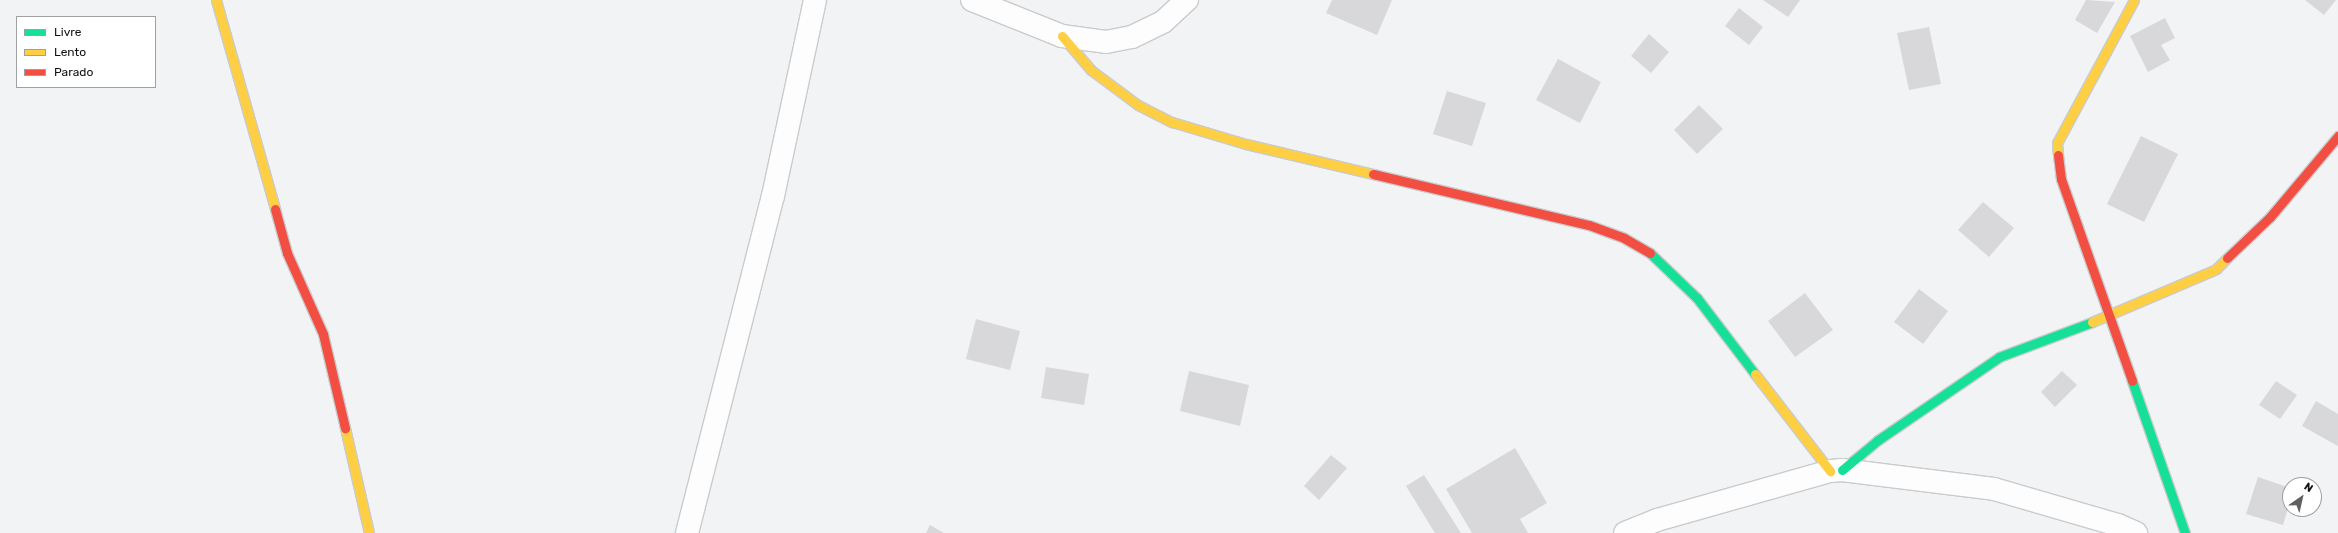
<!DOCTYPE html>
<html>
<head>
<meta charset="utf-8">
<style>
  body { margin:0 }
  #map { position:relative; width:2338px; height:533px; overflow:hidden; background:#f1f3f5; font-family:Rubik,sans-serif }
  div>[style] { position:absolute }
  .building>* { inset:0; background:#d8d8da }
  .roads { filter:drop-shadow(1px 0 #c9cbcd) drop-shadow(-1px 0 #c9cbcd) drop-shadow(0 1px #c9cbcd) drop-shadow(0 -1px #c9cbcd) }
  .street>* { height:22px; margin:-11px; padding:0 11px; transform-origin:11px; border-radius:11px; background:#fdfdfe }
  .fast>* { height:9px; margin:-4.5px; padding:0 4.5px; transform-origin:4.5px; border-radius:4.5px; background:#16e098 }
  .slow>* { height:9px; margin:-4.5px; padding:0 4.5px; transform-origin:4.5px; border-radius:4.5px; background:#ffcf43 }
  .jam>* { height:9px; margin:-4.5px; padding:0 4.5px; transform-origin:4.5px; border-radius:4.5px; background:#f24e42 }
  span { translate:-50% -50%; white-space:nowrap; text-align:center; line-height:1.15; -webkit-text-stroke:3px #fff; paint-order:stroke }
  .legend { position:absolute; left:16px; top:16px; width:140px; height:72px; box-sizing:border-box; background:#fff; border:1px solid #9fa0a1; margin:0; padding:5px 7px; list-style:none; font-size:12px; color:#101113 }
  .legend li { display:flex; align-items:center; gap:8px; height:20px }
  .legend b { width:20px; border:1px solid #9fa0a1 }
  .north { position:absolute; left:2282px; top:477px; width:40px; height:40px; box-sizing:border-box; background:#fff; border:1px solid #9fa0a1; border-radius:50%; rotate:34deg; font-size:11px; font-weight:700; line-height:16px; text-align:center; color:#101113 }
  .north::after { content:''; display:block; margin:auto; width:14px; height:18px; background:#5f6062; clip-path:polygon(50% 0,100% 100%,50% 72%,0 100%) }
</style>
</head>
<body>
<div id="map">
  <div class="building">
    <div style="clip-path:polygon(1332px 0,1392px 0,1377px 35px,1326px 13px)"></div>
    <div style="clip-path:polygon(1763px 0,1800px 0,1788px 17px)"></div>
    <div style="clip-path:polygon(2086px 0,2115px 2px,2097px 33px,2075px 20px)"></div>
    <div style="clip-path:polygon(2305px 0,2336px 0,2324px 15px)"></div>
    <div style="clip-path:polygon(1739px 8px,1763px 27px,1749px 45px,1725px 26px)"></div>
    <div style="clip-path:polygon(2165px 18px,2175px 38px,2161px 45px,2170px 60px,2148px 72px,2130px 36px)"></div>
    <div style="clip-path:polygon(1929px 27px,1941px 84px,1909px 90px,1897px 33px)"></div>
    <div style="clip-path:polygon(1649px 34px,1669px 52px,1651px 73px,1631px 56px)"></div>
    <div style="clip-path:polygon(1558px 59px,1601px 82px,1580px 123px,1536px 100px)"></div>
    <div style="clip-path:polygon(1447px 91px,1486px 103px,1472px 146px,1433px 134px)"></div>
    <div style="clip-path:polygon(1699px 105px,1723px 129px,1697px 154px,1674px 130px)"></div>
    <div style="clip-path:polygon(2141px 136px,2178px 154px,2144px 222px,2107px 204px)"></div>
    <div style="clip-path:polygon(1983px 202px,2014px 228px,1989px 257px,1958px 230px)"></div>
    <div style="clip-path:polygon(1919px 289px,1948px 311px,1923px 344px,1894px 322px)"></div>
    <div style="clip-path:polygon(1805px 293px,1833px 330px,1795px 357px,1768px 321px)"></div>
    <div style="clip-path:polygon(976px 319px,1020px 331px,1010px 370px,966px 359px)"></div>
    <div style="clip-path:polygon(1046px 367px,1089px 374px,1084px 405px,1041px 398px)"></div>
    <div style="clip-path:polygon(1189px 371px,1249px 385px,1240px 426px,1180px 411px)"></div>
    <div style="clip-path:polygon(2062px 371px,2077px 385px,2055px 407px,2041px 392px)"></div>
    <div style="clip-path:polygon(2276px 381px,2297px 395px,2280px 419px,2259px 405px)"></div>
    <div style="clip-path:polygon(2316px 401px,2338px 414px,2338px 446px,2302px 426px)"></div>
    <div style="clip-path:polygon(1515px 448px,1547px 503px,1520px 519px,1528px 533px,1472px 533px,1446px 489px)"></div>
    <div style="clip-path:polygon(1331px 455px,1347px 468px,1319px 500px,1304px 486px)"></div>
    <div style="clip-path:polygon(1424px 475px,1461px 533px,1435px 533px,1406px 486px)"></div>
    <div style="clip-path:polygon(2258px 477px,2290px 488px,2290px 502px,2283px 525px,2246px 514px)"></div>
    <div style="clip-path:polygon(930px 525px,944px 533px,926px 533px)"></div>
  </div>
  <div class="roads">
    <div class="street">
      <div style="left:972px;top:0;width:97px;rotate:21.8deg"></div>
      <div style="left:1062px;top:36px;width:44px;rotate:7.8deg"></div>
      <div style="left:1106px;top:42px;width:26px;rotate:-11deg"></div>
      <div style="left:1132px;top:37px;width:34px;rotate:-26deg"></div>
      <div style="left:1163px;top:22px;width:33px;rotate:-43deg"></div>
      <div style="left:687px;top:533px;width:348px;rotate:-75.7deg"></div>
      <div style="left:773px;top:196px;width:200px;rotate:-77.9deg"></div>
      <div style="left:1625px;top:533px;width:35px;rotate:-22deg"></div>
      <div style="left:1657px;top:520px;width:180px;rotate:-15.8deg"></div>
      <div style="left:1830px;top:471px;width:12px;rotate:-5deg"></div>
      <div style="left:1842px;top:470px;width:153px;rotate:7.1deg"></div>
      <div style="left:1994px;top:489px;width:129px;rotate:16.2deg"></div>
      <div style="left:2118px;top:525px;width:20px;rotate:24deg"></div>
    </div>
    <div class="fast">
      <div style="left:1650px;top:253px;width:65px;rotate:43.8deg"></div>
      <div style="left:1697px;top:298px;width:96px;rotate:52.7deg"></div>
      <div style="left:2132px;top:381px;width:161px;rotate:70.8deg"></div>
      <div style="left:1842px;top:470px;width:47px;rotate:-39.8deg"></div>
      <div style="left:1878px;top:440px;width:147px;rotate:-34.4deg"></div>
      <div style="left:1999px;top:357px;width:99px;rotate:-20.6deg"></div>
    </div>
    <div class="slow">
      <div style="left:216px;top:0;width:217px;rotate:74.2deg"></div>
      <div style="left:1062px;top:36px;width:45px;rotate:49.5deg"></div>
      <div style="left:1091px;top:70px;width:59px;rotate:36.7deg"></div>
      <div style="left:1138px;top:105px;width:38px;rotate:27deg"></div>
      <div style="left:1172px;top:122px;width:77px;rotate:16.6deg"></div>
      <div style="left:1246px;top:144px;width:130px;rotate:13.3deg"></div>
      <div style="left:2058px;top:155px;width:12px;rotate:-95deg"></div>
      <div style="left:2057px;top:143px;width:162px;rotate:-61.7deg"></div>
      <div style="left:2092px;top:322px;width:135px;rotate:-23.1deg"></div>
      <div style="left:2216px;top:269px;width:16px;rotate:-45deg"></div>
      <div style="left:1755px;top:374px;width:123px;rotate:52.3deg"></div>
      <div style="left:345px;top:428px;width:108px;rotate:77.1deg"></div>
    </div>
    <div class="jam">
      <div style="left:2058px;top:155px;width:24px;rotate:83deg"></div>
      <div style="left:2061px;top:179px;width:214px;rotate:70.6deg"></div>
      <div style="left:1373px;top:174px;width:222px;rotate:13.3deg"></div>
      <div style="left:1589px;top:225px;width:37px;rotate:20deg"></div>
      <div style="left:1624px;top:238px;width:30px;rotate:30deg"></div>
      <div style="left:275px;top:209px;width:46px;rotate:74.7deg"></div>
      <div style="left:287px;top:253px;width:89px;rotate:66deg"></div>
      <div style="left:323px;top:334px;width:97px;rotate:76.8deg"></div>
      <div style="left:2227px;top:258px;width:59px;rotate:-43.6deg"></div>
      <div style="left:2270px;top:217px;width:106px;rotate:-50deg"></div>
    </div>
  </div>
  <ul class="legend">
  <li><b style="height:5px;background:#16e098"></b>Livre</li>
  <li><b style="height:5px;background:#ffcf43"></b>Lento</li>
  <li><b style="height:5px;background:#f24e42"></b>Parado</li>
  </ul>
  <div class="north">N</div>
</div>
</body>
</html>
